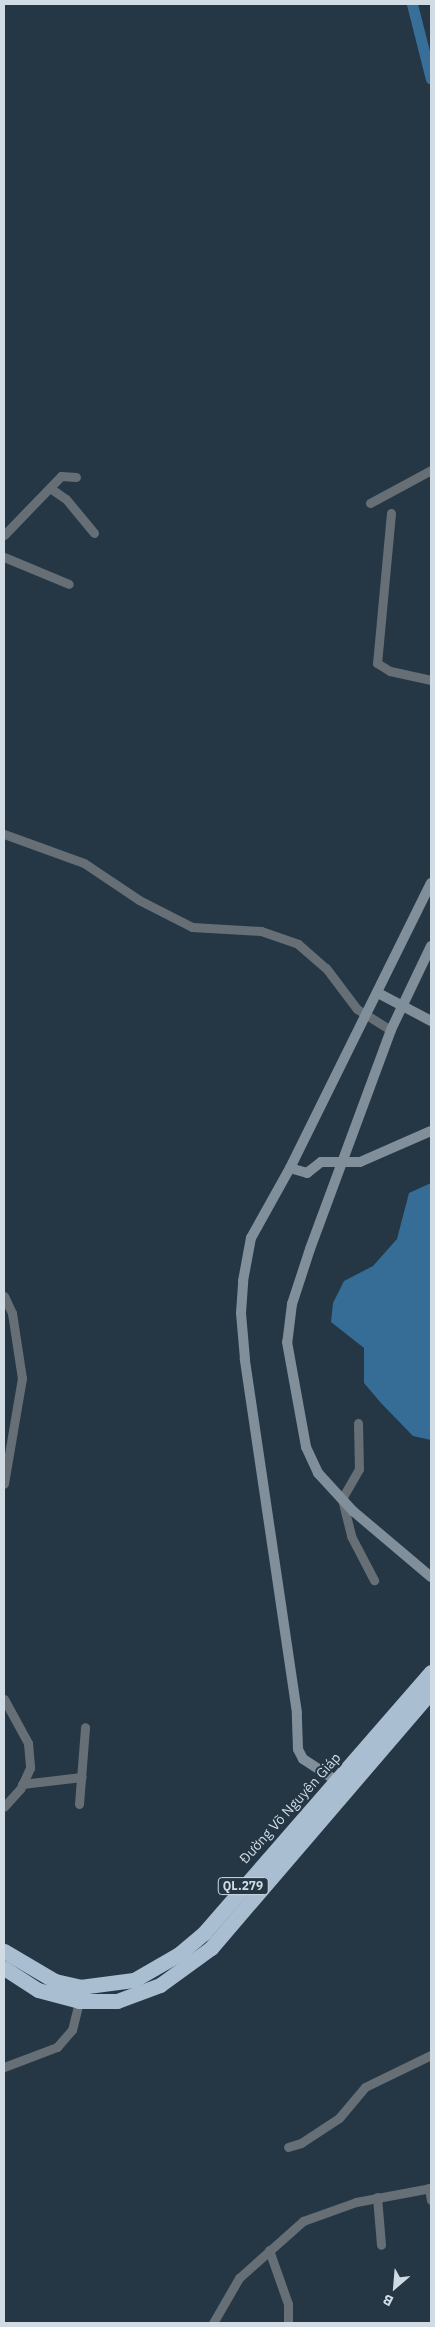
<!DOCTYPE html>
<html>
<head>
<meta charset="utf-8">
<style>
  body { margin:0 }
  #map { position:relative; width:435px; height:2327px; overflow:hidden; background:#253745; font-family:"IBM Plex Sans",sans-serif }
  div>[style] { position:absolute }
  .forest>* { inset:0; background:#356d96 }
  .canal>* { height:11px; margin:-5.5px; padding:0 5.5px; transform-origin:5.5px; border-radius:5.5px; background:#376f98 }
  .street>* { height:9px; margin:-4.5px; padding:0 4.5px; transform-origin:4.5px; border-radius:4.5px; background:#666f76 }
  .secondary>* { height:10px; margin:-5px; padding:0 5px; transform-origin:5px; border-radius:5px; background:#818f9a }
  .highway>* { height:15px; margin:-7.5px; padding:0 7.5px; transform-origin:7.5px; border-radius:7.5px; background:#a9bed0 }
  span { translate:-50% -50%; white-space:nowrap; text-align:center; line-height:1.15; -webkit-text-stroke:4px #253745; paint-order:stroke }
  .shield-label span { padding:1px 4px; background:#253745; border:1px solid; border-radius:4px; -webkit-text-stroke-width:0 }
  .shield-label { font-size:12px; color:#d0dbe4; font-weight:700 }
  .street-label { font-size:14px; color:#d0dbe4 }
  .frame { position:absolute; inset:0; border:5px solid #d0dbe4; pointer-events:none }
  .north { position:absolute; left:370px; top:2262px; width:50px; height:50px; -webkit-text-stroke:4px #253745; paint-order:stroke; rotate:207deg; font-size:14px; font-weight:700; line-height:20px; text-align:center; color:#d0dbe4 }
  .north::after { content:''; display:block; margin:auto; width:18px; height:22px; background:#d0dbe4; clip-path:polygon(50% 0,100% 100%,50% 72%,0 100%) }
</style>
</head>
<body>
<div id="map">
  <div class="forest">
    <div style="clip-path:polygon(431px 1183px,431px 1440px,413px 1436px,381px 1403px,364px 1383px,364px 1348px,331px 1322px,333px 1303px,344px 1281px,373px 1266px,397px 1239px,409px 1193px)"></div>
  </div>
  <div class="canal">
    <div style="left:412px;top:4px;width:77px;rotate:75.8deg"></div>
  </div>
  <div class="street">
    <div style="left:50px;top:488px;width:19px;rotate:35deg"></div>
    <div style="left:66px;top:499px;width:44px;rotate:50.5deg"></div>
    <div style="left:370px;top:503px;width:69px;rotate:-28.4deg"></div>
    <div style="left:391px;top:513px;width:151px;rotate:95.3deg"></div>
    <div style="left:377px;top:663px;width:15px;rotate:32deg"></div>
    <div style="left:390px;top:671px;width:42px;rotate:12.4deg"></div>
    <div style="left:4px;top:535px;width:82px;rotate:-46deg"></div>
    <div style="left:61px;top:476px;width:15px;rotate:4deg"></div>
    <div style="left:4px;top:557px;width:70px;rotate:22.6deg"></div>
    <div style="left:4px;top:834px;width:85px;rotate:19.9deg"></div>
    <div style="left:84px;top:863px;width:66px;rotate:33.9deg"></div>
    <div style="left:139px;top:900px;width:59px;rotate:27deg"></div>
    <div style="left:192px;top:927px;width:69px;rotate:3.3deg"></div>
    <div style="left:261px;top:931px;width:39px;rotate:19deg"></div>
    <div style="left:298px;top:944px;width:37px;rotate:41deg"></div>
    <div style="left:326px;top:968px;width:51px;rotate:52.9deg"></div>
    <div style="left:357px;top:1009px;width:40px;rotate:32deg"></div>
    <div style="left:4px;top:1296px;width:19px;rotate:65deg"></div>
    <div style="left:12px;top:1313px;width:66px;rotate:81.3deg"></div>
    <div style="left:22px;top:1378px;width:107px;rotate:99.7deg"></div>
    <div style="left:358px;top:1423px;width:46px;rotate:88.8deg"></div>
    <div style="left:359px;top:1469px;width:34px;rotate:120deg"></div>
    <div style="left:342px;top:1499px;width:38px;rotate:76deg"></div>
    <div style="left:351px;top:1536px;width:50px;rotate:62.4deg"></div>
    <div style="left:4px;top:1699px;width:50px;rotate:61.4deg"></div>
    <div style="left:28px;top:1743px;width:25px;rotate:85deg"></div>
    <div style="left:30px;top:1768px;width:23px;rotate:115deg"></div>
    <div style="left:20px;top:1789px;width:24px;rotate:132deg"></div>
    <div style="left:22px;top:1784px;width:60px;rotate:-6.7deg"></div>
    <div style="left:79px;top:1804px;width:77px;rotate:-85.5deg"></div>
    <div style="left:4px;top:2067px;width:57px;rotate:-20.7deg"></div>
    <div style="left:57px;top:2047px;width:23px;rotate:-49deg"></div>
    <div style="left:72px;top:2030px;width:30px;rotate:-76deg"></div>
    <div style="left:288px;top:2147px;width:14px;rotate:-17deg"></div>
    <div style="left:301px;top:2143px;width:45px;rotate:-33.3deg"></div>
    <div style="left:339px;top:2118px;width:40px;rotate:-50deg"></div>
    <div style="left:365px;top:2087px;width:73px;rotate:-25.9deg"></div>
    <div style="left:429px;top:2188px;width:12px;rotate:81deg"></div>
    <div style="left:377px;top:2197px;width:48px;rotate:85.2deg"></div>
    <div style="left:269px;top:2250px;width:57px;rotate:70.6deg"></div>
    <div style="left:288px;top:2304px;width:19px;rotate:90deg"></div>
    <div style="left:213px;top:2323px;width:52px;rotate:-60deg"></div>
    <div style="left:239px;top:2278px;width:86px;rotate:-41.7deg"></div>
    <div style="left:303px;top:2221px;width:56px;rotate:-19.7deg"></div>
    <div style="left:356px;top:2202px;width:76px;rotate:-10.6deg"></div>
  </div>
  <div class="secondary">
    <div style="left:431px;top:946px;width:93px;rotate:115.5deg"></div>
    <div style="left:391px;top:1030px;width:233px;rotate:110.3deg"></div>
    <div style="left:310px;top:1249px;width:58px;rotate:108.1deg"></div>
    <div style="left:292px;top:1304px;width:38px;rotate:97deg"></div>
    <div style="left:287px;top:1342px;width:107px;rotate:79.7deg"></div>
    <div style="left:306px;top:1447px;width:29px;rotate:65deg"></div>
    <div style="left:318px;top:1473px;width:52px;rotate:47.4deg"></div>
    <div style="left:353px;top:1511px;width:102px;rotate:40.2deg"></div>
    <div style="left:378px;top:993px;width:60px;rotate:27.8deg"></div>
    <div style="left:290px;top:1168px;width:18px;rotate:16deg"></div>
    <div style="left:307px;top:1173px;width:18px;rotate:-38deg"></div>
    <div style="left:321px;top:1162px;width:39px"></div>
    <div style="left:360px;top:1162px;width:77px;rotate:-23.6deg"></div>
    <div style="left:340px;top:1783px;width:44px;rotate:-147deg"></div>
    <div style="left:303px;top:1759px;width:11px;rotate:-117deg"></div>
    <div style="left:298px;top:1749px;width:36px;rotate:-92deg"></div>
    <div style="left:297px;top:1713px;width:358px;rotate:-98.4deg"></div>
    <div style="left:245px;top:1359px;width:46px;rotate:-95deg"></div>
    <div style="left:241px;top:1313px;width:32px;rotate:-86deg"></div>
    <div style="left:243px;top:1281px;width:44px;rotate:-79.5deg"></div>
    <div style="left:251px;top:1238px;width:80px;rotate:-60.9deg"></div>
    <div style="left:290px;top:1168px;width:318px;rotate:-63.7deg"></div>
  </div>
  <div class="highway">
    <div style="left:4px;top:1951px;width:59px;rotate:30.5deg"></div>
    <div style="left:55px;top:1981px;width:26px;rotate:13deg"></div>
    <div style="left:80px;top:1987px;width:54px;rotate:-7.4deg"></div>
    <div style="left:134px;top:1980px;width:52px;rotate:-30deg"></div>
    <div style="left:179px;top:1954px;width:33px;rotate:-40deg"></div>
    <div style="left:204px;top:1933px;width:346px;rotate:-49deg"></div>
    <div style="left:4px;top:1968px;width:40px;rotate:32.9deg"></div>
    <div style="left:38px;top:1990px;width:42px;rotate:15deg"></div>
    <div style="left:79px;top:2001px;width:38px"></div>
    <div style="left:117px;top:2001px;width:46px;rotate:-20.4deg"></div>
    <div style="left:160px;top:1985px;width:63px;rotate:-36deg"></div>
    <div style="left:211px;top:1948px;width:338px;rotate:-49.4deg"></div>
  </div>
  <div class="shield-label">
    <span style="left:243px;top:1886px">QL.279</span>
  </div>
  <div class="street-label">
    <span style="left:290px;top:1808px;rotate:-48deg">Đường Võ Nguyên Giáp</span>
  </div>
  <div class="frame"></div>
  <div class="north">B</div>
</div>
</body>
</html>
